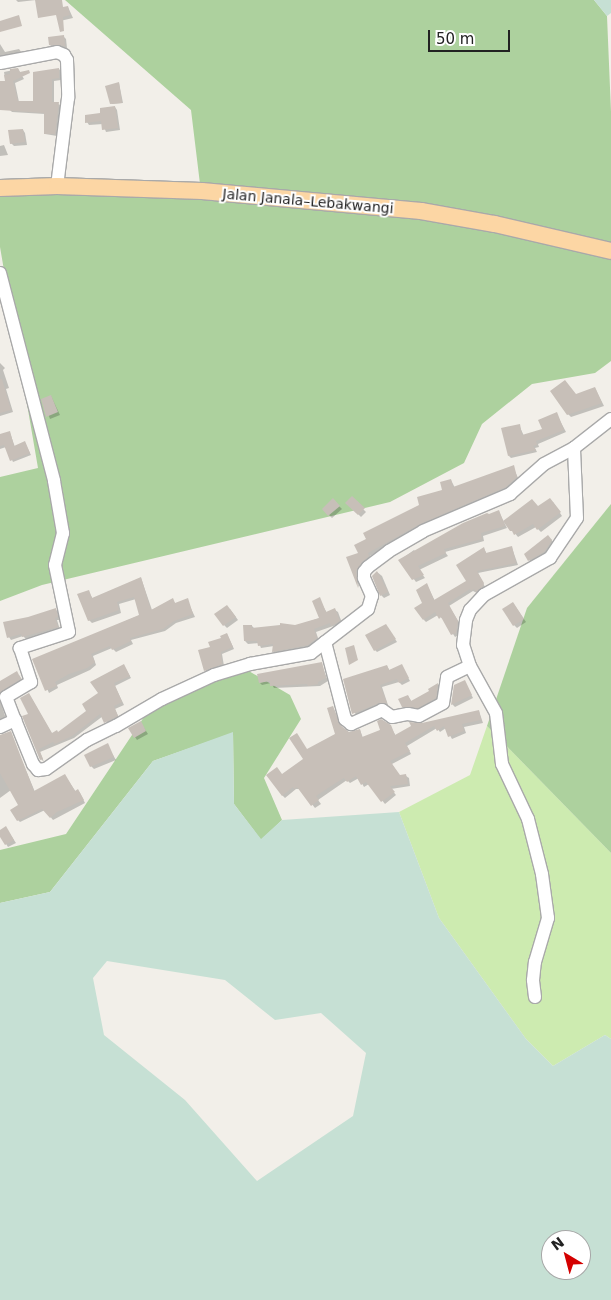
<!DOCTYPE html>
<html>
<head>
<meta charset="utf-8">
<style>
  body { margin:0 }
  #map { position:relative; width:611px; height:1300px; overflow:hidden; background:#f2efe9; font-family:"DejaVu Sans",sans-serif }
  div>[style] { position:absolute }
  .grass>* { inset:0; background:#cdebb0 }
  .forest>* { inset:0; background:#add19e }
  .wetland>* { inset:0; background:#c6e0d4 }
  .shadow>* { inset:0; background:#0003 }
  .building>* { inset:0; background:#c7bfb8 }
  .roads { filter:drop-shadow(1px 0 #a9a9a9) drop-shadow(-1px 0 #a9a9a9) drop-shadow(0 1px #a9a9a9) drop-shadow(0 -1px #a9a9a9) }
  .minor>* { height:12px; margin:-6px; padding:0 6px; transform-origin:6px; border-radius:6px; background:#fff }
  .major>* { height:16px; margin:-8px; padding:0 8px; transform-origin:8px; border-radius:8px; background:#fcd6a4 }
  span { translate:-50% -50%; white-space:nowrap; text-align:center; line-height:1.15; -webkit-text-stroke:4px #fff; paint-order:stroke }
  .street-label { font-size:14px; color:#222 }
  .north { position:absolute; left:541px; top:1230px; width:50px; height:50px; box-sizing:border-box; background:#fff; border:1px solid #a7a7a7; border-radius:50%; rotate:323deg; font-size:14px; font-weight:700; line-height:20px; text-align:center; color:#222 }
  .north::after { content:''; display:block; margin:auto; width:18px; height:22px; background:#d40000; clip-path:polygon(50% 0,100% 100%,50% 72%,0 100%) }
  .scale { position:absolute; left:428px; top:30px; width:82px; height:22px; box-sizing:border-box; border:2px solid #222; border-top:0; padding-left:6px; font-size:15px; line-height:18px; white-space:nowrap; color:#222; -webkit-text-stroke:4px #fff; paint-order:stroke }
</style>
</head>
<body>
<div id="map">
  <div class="grass">
    <div style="clip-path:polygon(487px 726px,611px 853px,611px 1039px,605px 1035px,553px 1066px,526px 1039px,439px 918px,399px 812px,470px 775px)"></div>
  </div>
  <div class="forest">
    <div style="clip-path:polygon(65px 0,594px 0,607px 16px,611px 112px,611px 361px,595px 373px,532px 384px,482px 424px,464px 463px,390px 502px,42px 585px,0 601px,0 477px,38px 468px,0 247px,0 193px,200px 184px,191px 110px)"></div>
    <div style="clip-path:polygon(611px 504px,611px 853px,487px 726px,527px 608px)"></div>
    <div style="clip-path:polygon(235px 663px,290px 695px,301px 719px,264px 778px,282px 820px,261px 840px,234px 804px,233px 733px,153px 761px,50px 892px,0 903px,0 850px,66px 834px,152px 705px)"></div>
  </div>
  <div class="wetland">
    <div style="clip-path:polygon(594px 0,611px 0,611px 13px,607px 16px)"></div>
    <div style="clip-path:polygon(evenodd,233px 732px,234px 804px,261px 839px,282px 820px,399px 812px,439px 918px,526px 1039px,553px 1066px,605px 1035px,611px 1039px,611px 1300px,0 1300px,0 903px,50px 892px,153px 761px,233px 732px,107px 961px,225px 980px,275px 1020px,321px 1013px,366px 1053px,353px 1116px,257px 1181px,185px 1100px,104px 1035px,93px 978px,107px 961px,233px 732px,551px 1240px,581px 1240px,581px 1270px,551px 1270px,551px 1240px)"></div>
  </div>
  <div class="shadow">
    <div style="clip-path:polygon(16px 0,36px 0,18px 2px)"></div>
    <div style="clip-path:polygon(68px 7px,73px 18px,60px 21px)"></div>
    <div style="clip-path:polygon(63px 36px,66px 39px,67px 48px,53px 48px,50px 45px)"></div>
    <div style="clip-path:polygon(0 44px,5px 52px,19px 49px,22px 53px,0 58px)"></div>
    <div style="clip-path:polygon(18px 69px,24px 79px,15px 83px,19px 102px,34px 102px,59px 69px,61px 71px,61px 80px,54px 81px,54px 103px,61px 105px,57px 136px,45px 134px,45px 114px,12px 112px,10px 110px,4px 72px)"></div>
    <div style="clip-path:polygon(119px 83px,123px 103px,112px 104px,111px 103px)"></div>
    <div style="clip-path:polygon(115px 107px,117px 110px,120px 130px,106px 132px,103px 124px,89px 125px,87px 122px)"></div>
    <div style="clip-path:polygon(23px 130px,25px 133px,27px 145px,14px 146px,11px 143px)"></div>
    <div style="clip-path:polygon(4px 145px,8px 155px,0 156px,0 146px)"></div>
    <div style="clip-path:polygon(0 363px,5px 368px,3px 370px,9px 388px,6px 389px,13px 412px,0 416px)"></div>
    <div style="clip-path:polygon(595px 388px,604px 406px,571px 417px,568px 414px,577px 395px)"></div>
    <div style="clip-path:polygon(51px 396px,60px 415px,50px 419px,43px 400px)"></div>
    <div style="clip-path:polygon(556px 413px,566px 432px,538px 444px,539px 447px,535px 448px,537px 452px,511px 458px,509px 456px,519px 425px,524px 436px,543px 430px)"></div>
    <div style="clip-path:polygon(10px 433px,15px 447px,25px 443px,31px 455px,13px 462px,6px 447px,0 449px,0 435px)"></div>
    <div style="clip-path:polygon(513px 467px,519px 480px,508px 489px,423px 526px,370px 556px,371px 559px,358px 575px,359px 588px,348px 558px,360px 553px,368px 540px,444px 491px,451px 480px,455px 488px)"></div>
    <div style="clip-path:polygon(352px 498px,366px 512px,361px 517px,347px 503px)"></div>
    <div style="clip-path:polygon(333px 500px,342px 509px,332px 518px,323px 509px)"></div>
    <div style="clip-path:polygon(553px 502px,562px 516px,541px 532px,536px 527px,518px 537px,505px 521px)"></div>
    <div style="clip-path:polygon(499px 512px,507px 528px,483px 536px,484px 541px,445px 552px,448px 556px,419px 570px,425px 578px,416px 582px,400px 560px,414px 550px,416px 552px)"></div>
    <div style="clip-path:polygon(551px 539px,554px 544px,547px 554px,532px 563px,529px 560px)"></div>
    <div style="clip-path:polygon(512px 548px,518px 565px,478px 573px,486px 589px,479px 594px,473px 591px,449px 606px,460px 624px,459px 635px,455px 637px,444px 620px,438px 615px,426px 622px,424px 620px,427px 585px,435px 601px,468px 581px,484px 549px,487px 554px)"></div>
    <div style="clip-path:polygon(377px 572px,382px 576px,390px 595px,384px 598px,381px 595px)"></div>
    <div style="clip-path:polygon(141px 578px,152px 610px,172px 600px,176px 604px,187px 600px,195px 617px,176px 623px,165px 631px,131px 640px,133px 644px,116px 652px,112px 648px,93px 656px,96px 665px,90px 670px,57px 685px,58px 688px,49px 693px,34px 660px,140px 615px,136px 599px,119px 604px,121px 613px,92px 623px,89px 620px,88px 591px,93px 599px)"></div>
    <div style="clip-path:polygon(319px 599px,327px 613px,335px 610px,338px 612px,342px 623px,316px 632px,319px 641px,310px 648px,276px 654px,273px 651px,274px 646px,261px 648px,259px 643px,248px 644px,245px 641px,252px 626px,255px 629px,295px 626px,320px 618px)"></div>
    <div style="clip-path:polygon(513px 603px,526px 622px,517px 628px,514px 625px)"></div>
    <div style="clip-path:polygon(55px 609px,58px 612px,60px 620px,57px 620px,60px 630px,26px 639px,23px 636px,11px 640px,9px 637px,29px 618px)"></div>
    <div style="clip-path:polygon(230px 609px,238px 620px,227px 628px,224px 625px)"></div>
    <div style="clip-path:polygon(388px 628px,397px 642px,377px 652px,375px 650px)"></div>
    <div style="clip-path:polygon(227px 634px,234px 649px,222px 654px,224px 666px,207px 672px,205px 670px,211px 648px)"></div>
    <div style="clip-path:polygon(321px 663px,328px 681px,320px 686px,274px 688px,271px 683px,262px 685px,260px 683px)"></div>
    <div style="clip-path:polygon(124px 666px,131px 678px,115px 686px,124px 705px,115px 709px,119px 718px,108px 724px,103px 716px,74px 738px,40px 752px,44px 762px,41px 759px,30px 715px,29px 694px,52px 734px,59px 733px,88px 712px)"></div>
    <div style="clip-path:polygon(387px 666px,390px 671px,402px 666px,410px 681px,402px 685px,399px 682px,382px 687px,388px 705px,382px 705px,356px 716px,345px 680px)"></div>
    <div style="clip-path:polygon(19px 675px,23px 681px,4px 693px,0 699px,0 682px)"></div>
    <div style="clip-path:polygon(464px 681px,473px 698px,455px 707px,452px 704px)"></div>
    <div style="clip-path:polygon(438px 684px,440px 687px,438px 701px,421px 710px,406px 709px,403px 706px,408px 696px,412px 702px,431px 692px)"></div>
    <div style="clip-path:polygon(0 700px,6px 719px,0 722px)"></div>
    <div style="clip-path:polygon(333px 707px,342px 728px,349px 733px,360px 730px,363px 738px,390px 726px,396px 736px,422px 725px,479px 711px,483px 723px,464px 727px,466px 733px,452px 739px,446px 728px,440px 732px,437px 728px,407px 746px,411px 754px,392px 764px,400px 777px,406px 776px,409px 778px,410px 786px,391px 789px,396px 795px,385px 804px,369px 784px,364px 787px,359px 778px,350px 783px,347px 780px,318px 800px,321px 804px,315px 808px,300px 789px,296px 789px,285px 798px,282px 795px,282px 775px,305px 759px,308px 750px,336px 734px)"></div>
    <div style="clip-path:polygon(140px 722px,148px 734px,137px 740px,135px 737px)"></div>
    <div style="clip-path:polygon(10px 732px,35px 792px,65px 776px,76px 792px,78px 791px,80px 793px,85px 803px,53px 820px,45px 810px,20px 822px,18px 820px,20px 805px,11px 790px,0 798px,0 740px)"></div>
    <div style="clip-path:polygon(107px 745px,116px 760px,94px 769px,91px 766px)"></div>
    <div style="clip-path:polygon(6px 828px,16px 843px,8px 847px,0 834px,0 831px)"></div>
  </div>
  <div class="building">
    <div style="clip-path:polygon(35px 0,62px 0,63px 7px,68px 6px,70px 15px,63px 17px,64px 31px,60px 32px,56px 15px,38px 18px)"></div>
    <div style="clip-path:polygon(19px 15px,22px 26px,0 32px,0 21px)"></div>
    <div style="clip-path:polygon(64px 35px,65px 46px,49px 45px,48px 37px)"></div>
    <div style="clip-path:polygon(18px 68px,20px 72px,29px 70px,30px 73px,13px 81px,18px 101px,33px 101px,33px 72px,59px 68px,59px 78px,52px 79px,52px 102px,59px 102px,55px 134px,44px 134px,44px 113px,0 110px,0 81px,5px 81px,4px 75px,10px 74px,10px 69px)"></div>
    <div style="clip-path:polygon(119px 82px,122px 103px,110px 104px,105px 86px)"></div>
    <div style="clip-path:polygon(115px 106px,118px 128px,102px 130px,101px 121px,85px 123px,85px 115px,100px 113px,100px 108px)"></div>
    <div style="clip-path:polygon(23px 129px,25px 142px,10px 144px,8px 130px)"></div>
    <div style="clip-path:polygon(0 379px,2px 379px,11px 410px,0 413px)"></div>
    <div style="clip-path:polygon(565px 380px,576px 394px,595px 387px,602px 403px,567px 415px,550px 391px)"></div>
    <div style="clip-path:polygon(51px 395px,58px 412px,46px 417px,41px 399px)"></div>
    <div style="clip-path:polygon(557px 412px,564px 430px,536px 441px,537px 445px,533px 446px,536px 450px,508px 456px,501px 428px,520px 424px,522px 435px,542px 429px,538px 420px)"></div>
    <div style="clip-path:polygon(10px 431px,14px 446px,25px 441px,30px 453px,10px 461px,4px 445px,0 446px,0 434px)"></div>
    <div style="clip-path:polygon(514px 465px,517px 477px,506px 487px,420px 524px,368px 553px,369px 556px,362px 562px,356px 571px,358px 588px,346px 557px,358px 553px,354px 545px,366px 539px,363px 533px,419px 505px,417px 497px,442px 490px,440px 482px,451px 479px,453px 487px)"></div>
    <div style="clip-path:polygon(352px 496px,365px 508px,358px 515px,345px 503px)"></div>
    <div style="clip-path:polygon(333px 498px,340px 506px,328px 516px,322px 509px)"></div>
    <div style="clip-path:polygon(550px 498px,561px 512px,537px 530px,533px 524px,514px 535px,512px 531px,510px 531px,503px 521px,532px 499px,538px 506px)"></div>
    <div style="clip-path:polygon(499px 510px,505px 526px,481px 533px,482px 539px,444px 549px,446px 553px,418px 566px,424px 575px,412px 580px,398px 560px,463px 523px,487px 513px,489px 514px)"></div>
    <div style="clip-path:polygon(548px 535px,552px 540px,544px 552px,528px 561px,524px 554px)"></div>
    <div style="clip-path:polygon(512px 546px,516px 563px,477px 571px,484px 583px,483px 586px,476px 592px,474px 589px,471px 591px,470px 589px,448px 603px,458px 621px,456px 633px,451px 635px,441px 617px,439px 619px,435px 612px,423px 620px,414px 608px,422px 603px,416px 590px,427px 583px,434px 600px,466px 581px,456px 565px,484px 547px,486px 553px)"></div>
    <div style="clip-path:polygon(377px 571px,388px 592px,380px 596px,372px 576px)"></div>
    <div style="clip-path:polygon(141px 577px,151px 610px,173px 598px,175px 603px,188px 598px,193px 614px,174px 621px,163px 629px,130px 638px,131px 641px,112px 650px,110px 646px,91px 654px,95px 662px,87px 668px,69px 674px,55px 682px,57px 686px,45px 691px,32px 659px,139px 615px,134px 597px,117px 602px,119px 610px,88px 621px,77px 594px,89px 590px,92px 598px)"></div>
    <div style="clip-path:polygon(320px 597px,326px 612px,335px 608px,340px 621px,335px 624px,331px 626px,330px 623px,314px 629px,317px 638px,308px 645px,272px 652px,273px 644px,258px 646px,257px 641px,244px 641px,243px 625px,252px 625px,252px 628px,280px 625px,280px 623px,295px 625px,319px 618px,312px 601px)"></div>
    <div style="clip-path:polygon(513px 602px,524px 619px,513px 626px,502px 609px)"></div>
    <div style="clip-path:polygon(227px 605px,236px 617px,223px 626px,214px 614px)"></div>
    <div style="clip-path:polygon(56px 608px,58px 617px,55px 618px,58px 627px,22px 637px,21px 634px,7px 638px,3px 622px,28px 617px)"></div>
    <div style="clip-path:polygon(386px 624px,396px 639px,374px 651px,365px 635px)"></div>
    <div style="clip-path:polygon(227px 633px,233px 647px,221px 652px,222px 664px,204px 671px,198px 650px,210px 647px,208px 642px,221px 638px,220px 636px)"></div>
    <div style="clip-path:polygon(354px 645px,358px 660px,349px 665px,345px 648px)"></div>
    <div style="clip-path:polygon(322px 662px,326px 678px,318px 682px,318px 684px,308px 686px,307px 684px,270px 686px,270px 681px,259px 683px,257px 674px)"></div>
    <div style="clip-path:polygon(124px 664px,130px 676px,114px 683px,122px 702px,114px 706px,118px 716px,104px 723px,100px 714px,72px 736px,55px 744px,53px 742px,39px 749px,43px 759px,40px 760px,22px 716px,28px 714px,20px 698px,29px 693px,52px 733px,57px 730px,58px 732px,86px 711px,82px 704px,98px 693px,90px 682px)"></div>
    <div style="clip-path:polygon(402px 664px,409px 678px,399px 683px,397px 679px,380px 685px,387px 703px,379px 703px,352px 714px,343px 679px,387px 665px,389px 670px)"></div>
    <div style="clip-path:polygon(17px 671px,21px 679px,0 692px,0 681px)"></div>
    <div style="clip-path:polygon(465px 680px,472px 695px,451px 705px,454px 685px)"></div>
    <div style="clip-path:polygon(438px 683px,436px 698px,418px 708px,402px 707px,398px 699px,408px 695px,411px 701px,429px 691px,428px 689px)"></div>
    <div style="clip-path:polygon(333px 706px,340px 725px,349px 732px,360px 729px,362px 737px,380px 730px,377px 721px,381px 719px,391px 725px,395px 735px,411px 726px,409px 722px,422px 723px,479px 710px,481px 720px,462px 724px,464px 731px,448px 737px,444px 726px,437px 731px,434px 726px,405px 743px,410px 751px,390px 761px,400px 775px,406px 774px,408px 784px,390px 786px,395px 792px,381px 802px,366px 782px,361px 785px,356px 776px,347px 782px,344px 778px,331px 786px,316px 796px,319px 800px,311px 806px,297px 787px,294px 789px,293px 787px,282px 796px,266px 775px,277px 767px,282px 774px,303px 759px,289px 738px,297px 733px,307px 749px,335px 734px,327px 708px)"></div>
    <div style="clip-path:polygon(141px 721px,146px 731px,134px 738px,128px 728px)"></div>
    <div style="clip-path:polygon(11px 731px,34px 791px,65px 774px,75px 791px,78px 789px,84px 800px,57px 812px,50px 818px,42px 809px,17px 821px,10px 810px,18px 805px,0 773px,0 735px)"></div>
    <div style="clip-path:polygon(108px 743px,114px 757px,90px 767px,84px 755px)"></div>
    <div style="clip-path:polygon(6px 826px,14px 840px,5px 845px,0 837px,0 830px)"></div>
  </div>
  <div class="roads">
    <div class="minor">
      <div style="left:0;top:63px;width:58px;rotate:-10.9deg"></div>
      <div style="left:57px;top:52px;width:8px;rotate:23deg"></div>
      <div style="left:64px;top:55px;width:6px;rotate:59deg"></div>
      <div style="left:67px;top:60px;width:38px;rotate:88deg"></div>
      <div style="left:68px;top:98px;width:89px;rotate:97.1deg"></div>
      <div style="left:0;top:273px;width:215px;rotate:75.4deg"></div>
      <div style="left:54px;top:481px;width:53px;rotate:80.2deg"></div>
      <div style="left:63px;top:533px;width:33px;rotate:104deg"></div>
      <div style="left:55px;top:565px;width:68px;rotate:78.2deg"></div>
      <div style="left:69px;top:632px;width:52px;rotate:161.9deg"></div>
      <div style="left:20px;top:648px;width:36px;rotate:72deg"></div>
      <div style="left:31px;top:682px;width:29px;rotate:149deg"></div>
      <div style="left:6px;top:697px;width:25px;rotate:69deg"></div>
      <div style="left:325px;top:642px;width:80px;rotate:75.4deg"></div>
      <div style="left:345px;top:719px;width:8px;rotate:40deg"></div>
      <div style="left:351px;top:724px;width:34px;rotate:-24deg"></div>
      <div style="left:382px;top:710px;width:12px;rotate:35deg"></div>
      <div style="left:392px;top:717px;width:16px;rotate:-11deg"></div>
      <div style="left:408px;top:714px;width:11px;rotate:10deg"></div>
      <div style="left:419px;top:716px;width:27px;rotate:-28deg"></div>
      <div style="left:443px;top:703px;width:26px;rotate:-81deg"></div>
      <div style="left:447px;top:677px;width:25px;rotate:-26deg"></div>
      <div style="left:0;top:727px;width:17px;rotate:-25deg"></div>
      <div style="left:15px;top:720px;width:48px;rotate:67.8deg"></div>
      <div style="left:33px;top:764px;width:8px;rotate:50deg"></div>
      <div style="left:38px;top:770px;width:8px;rotate:-7deg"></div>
      <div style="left:46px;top:769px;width:50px;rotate:-35.3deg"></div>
      <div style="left:87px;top:740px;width:32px;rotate:-26deg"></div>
      <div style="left:116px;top:726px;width:53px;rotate:-30.4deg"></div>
      <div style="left:162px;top:699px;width:57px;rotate:-24.8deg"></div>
      <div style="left:214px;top:675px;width:38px;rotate:-17deg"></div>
      <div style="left:250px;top:664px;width:62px;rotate:-10.2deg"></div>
      <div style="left:311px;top:653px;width:72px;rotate:-37.7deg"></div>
      <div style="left:368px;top:609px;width:14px;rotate:-73deg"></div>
      <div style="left:372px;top:596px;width:20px;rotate:-114deg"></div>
      <div style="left:364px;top:578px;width:6px;rotate:-90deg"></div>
      <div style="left:364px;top:572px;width:6px;rotate:-51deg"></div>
      <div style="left:368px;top:567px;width:26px;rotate:-37deg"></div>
      <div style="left:389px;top:551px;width:39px;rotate:-30deg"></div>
      <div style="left:423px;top:531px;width:95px;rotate:-23deg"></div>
      <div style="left:510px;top:494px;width:45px;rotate:-41.4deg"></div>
      <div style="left:544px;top:464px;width:34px;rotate:-28deg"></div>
      <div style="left:574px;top:448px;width:47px;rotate:-38.1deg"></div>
      <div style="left:535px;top:997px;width:17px;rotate:-97deg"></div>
      <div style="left:533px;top:980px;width:18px;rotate:-84deg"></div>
      <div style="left:535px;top:962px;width:46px;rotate:-73.5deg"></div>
      <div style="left:548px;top:918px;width:44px;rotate:-97.8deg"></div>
      <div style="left:542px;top:874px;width:57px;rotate:-104.3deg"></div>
      <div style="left:528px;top:819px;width:61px;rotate:-115.3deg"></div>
      <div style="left:502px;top:764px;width:51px;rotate:-96.7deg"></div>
      <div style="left:496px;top:713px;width:54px;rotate:-119deg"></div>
      <div style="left:470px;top:666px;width:22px;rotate:-108deg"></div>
      <div style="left:463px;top:645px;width:25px;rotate:-83deg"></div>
      <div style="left:466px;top:620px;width:11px;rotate:-68deg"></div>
      <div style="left:470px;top:610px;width:21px;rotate:-47deg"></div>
      <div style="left:484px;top:595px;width:76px;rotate:-29.3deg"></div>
      <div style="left:550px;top:558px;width:48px;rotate:-56deg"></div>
      <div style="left:577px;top:518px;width:70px;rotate:-92.5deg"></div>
    </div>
    <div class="major">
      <div style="left:0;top:188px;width:57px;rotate:-2deg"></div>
      <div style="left:57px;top:186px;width:145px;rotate:2deg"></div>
      <div style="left:202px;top:191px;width:220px;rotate:5.2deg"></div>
      <div style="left:421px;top:211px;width:75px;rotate:10deg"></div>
      <div style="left:495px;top:224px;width:119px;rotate:13.1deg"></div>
    </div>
  </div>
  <div class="street-label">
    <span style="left:308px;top:201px;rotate:5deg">Jalan Janala–Lebakwangi</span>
  </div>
  <div class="north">N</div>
  <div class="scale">50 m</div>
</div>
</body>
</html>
